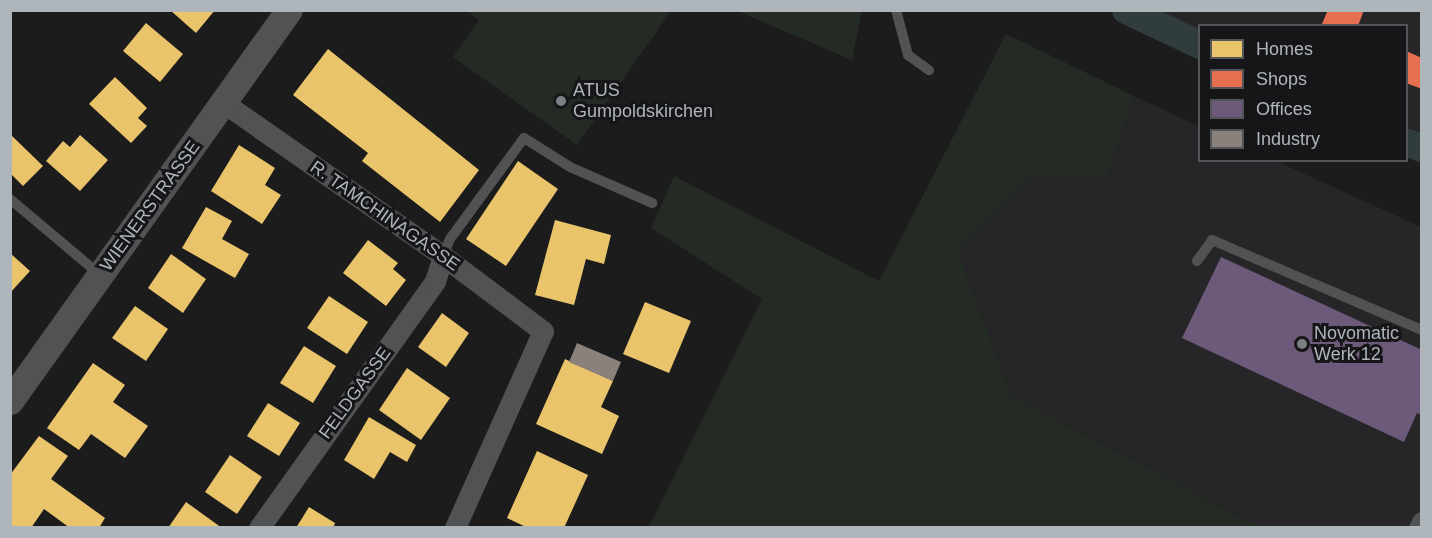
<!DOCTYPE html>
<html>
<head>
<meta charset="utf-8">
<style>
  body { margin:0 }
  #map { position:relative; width:1432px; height:538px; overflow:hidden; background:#1c1c1c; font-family:Helvetica,sans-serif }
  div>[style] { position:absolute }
  .built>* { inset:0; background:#262628 }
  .green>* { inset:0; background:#242a24 }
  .homes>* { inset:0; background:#e9c46a }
  .shops>* { inset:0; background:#e76f51 }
  .offices>* { inset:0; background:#6d597a }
  .industry>* { inset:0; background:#8a817c }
  .canal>* { height:28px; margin:-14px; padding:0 14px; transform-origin:14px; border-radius:14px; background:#313c3f }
  .service>* { height:10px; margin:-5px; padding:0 5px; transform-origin:5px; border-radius:5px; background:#505254 }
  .minor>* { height:21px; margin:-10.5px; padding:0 10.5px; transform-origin:10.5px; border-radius:10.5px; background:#505254 }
  .tertiary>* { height:27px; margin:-13.5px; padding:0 13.5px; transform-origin:13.5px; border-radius:13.5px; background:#505254 }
  .dots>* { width:16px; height:16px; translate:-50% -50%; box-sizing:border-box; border:3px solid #161618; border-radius:50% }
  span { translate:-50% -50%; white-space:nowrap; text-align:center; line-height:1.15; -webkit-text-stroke:6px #161618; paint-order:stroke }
  .poi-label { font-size:18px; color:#aeb5bb }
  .left { translate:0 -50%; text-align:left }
  .street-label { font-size:18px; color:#aeb5bb }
  .frame { position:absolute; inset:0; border:12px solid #aeb5bb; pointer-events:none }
  .legend { position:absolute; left:1198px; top:24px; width:210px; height:138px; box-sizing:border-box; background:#161618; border:2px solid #535659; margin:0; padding:8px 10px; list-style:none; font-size:18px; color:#aeb5bb }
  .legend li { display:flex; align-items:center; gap:12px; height:30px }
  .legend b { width:30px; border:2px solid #535659 }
</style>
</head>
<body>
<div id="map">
  <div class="built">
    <div style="clip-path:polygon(1151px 11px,1421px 11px,1421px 133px,1407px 126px,1406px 26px,1200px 26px,1199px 32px)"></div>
    <div style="clip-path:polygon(1134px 96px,1199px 126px,1200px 160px,1276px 161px,1421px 227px,1421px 527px,1260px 527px,1012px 396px,958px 252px,1032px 176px,1107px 178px)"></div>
  </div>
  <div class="green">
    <div style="clip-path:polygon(467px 11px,671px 11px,577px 145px,453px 57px,479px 20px)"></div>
    <div style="clip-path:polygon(737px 11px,862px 11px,852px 60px)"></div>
    <div style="clip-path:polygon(1006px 34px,1134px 96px,1107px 178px,1032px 176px,958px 252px,1012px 396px,1260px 527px,649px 527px,762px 299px,651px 228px,674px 176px,879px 281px)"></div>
  </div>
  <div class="homes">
    <div style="clip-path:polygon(170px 10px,215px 10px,196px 33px)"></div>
    <div style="clip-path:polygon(146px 23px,183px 54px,160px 82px,123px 51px)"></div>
    <div style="clip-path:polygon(328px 49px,479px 170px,440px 222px,362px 161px,368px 153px,293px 95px)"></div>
    <div style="clip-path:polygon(115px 77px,147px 108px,138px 118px,147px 126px,131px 143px,89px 104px)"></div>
    <div style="clip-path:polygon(10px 134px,43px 166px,23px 186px,10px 173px)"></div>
    <div style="clip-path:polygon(80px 135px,108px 160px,80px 191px,46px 161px,63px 141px,70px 147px)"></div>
    <div style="clip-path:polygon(239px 145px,275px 168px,265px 185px,281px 195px,262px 224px,211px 191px)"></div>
    <div style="clip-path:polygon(518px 161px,558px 189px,506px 266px,466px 239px)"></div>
    <div style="clip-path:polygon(206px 207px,232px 221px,222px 239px,249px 254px,235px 278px,182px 248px)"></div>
    <div style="clip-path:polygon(555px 220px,611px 235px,604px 264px,586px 259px,574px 305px,535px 295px)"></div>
    <div style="clip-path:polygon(368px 240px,398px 263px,393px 269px,406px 280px,386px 306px,343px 273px)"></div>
    <div style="clip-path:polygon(10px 253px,30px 271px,10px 293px)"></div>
    <div style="clip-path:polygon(171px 254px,206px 279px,183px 313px,148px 288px)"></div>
    <div style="clip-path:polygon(329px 296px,368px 322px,347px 354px,307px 328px)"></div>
    <div style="clip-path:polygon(645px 302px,691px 321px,669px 373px,623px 354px)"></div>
    <div style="clip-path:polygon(135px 306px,168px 329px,146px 361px,112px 338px)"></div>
    <div style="clip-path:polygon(442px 313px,469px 333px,446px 367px,418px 347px)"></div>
    <div style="clip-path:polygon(304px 346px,336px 366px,313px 403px,280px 383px)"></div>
    <div style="clip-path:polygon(565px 359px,613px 381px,601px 407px,619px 416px,602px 454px,536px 424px)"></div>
    <div style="clip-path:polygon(93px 363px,125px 385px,113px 402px,148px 426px,125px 458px,91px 434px,79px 450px,47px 428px)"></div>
    <div style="clip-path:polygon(407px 368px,450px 398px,421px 440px,379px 410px)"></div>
    <div style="clip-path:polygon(268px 403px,300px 423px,279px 456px,247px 436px)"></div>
    <div style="clip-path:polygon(369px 417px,416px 445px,407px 462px,390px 452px,374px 479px,344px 460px)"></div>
    <div style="clip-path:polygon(39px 436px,68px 456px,51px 479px,105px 518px,99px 528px,70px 528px,44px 509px,31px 528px,10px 528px,10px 475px)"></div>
    <div style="clip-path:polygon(537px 451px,588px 475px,564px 528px,528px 528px,507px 518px)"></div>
    <div style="clip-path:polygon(230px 455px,262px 477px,237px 514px,205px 492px)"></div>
    <div style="clip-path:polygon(186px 502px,222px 528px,168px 528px)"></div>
    <div style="clip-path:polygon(309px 507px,335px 523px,333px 528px,296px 528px)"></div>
  </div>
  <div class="shops">
    <div style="clip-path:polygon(1328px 10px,1364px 10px,1358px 26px,1321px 26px)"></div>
    <div style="clip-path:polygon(1406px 51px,1422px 58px,1422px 89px,1406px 83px)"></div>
  </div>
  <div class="offices">
    <div style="clip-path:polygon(1221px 257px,1422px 350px,1422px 415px,1417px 413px,1404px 442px,1182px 338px)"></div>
  </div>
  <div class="industry">
    <div style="clip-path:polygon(577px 343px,621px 362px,613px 381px,569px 362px)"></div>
  </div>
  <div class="canal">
    <div style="left:1126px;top:10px;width:82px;rotate:25.3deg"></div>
    <div style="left:1406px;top:142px;width:17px;rotate:21deg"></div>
  </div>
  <div class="service">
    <div style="left:896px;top:10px;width:47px;rotate:75.1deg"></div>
    <div style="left:908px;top:55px;width:26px;rotate:36deg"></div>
    <div style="left:10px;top:199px;width:116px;rotate:40.1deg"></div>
    <div style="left:443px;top:256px;width:18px;rotate:-68deg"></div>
    <div style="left:450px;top:239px;width:125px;rotate:-53.8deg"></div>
    <div style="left:524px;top:138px;width:54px;rotate:32.2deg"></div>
    <div style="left:570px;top:167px;width:90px;rotate:23.7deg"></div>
    <div style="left:1197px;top:261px;width:26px;rotate:-54deg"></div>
    <div style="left:1212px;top:240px;width:228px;rotate:23.2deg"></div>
  </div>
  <div class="minor">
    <div style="left:224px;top:103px;width:267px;rotate:34.9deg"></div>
    <div style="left:443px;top:256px;width:125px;rotate:36.9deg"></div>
    <div style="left:543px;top:331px;width:216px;rotate:114.1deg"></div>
    <div style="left:259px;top:528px;width:303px;rotate:-54.5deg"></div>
    <div style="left:435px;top:281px;width:26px;rotate:-72deg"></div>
    <div style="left:1419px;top:528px;width:7px;rotate:-63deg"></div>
  </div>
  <div class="tertiary">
    <div style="left:10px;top:401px;width:480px;rotate:-54.5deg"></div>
  </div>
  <div class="dots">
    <div style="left:561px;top:101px;background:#7b7f83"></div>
    <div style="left:1302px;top:344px;background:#7b7f83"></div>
  </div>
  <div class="poi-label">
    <span class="left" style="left:573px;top:101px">ATUS<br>Gumpoldskirchen</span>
    <span class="left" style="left:1314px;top:344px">Novomatic<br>Werk 12</span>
  </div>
  <div class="street-label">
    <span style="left:150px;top:206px;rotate:-54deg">WIENERSTRASSE</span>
    <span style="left:385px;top:216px;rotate:35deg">R. TAMCHINAGASSE</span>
    <span style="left:355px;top:393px;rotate:-54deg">FELDGASSE</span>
  </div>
  <div class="frame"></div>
  <ul class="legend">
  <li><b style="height:16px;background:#e9c46a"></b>Homes</li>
  <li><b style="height:16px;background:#e76f51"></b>Shops</li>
  <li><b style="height:16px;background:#6d597a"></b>Offices</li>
  <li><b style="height:16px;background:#8a817c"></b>Industry</li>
  </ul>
</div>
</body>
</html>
